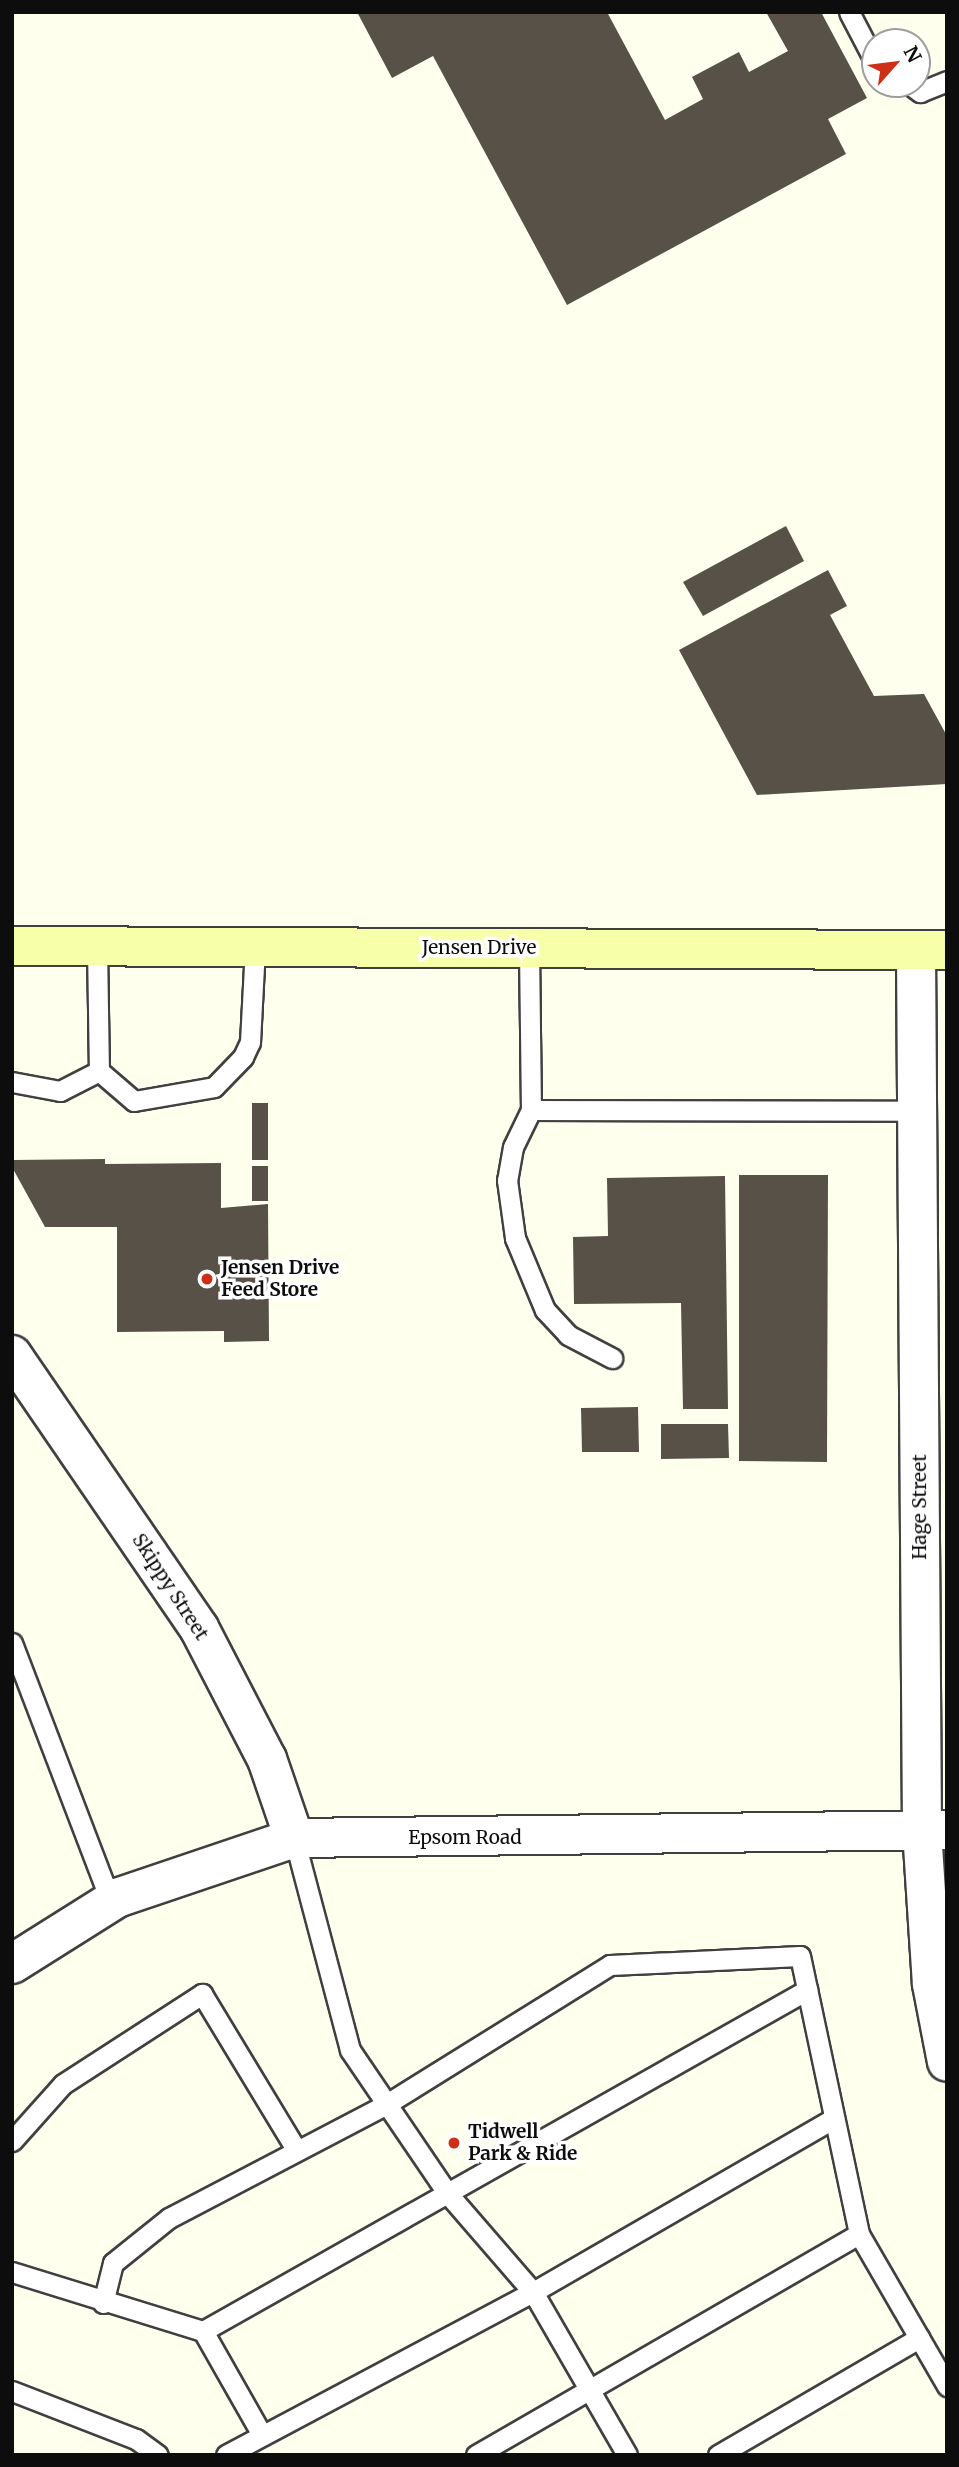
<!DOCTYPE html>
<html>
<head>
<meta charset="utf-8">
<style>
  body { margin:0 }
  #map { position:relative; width:959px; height:2467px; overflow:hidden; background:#ffe; font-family:Merriweather,serif }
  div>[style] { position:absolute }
  .building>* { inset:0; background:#575148 }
  .roads { filter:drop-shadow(2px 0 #404040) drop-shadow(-2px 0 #404040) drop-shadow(0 2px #404040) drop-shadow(0 -2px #404040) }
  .service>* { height:19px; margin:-9.5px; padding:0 9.5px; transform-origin:9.5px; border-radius:9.5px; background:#fff }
  .minor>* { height:38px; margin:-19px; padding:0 19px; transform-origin:19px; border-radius:19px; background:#fff }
  .secondary>* { height:38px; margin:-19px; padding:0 19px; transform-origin:19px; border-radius:19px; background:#f8ffa9 }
  .dots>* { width:19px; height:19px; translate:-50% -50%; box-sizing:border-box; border:4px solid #fff; border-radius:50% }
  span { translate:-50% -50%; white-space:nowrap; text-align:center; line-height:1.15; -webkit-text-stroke:7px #fff; paint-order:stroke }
  .street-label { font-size:19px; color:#0d0d0d }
  .poi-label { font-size:19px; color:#0d0d0d; font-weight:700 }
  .left { translate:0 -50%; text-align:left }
  .frame { position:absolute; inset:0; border:14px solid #0d0d0d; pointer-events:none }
  .north { position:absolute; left:861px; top:28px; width:70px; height:70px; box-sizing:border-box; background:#fff; border:2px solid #9e9e9e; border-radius:50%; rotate:62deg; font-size:19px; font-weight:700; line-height:28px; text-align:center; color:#0d0d0d }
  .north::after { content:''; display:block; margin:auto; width:24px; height:32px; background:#cd3016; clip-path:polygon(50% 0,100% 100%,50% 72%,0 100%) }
</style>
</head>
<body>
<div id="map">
  <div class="building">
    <div style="clip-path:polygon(357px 12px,607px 12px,665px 120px,703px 99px,692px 77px,739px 52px,749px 72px,788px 51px,766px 12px,821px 12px,867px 98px,828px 119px,846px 154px,567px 305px,433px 56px,392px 78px)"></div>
    <div style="clip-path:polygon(786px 526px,804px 561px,703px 616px,683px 582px)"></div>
    <div style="clip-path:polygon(828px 570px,847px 606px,830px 615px,874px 696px,924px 694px,947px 736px,947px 784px,757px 795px,679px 650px)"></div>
    <div style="clip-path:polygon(252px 1103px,268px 1103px,268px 1160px,252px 1160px)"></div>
    <div style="clip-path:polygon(105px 1159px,105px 1164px,221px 1163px,221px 1208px,268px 1204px,269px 1341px,224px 1342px,224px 1331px,117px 1332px,117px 1227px,45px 1227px,12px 1167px,12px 1160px)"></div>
    <div style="clip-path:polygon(252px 1166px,268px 1166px,268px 1201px,252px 1201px)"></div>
    <div style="clip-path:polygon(739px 1175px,828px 1175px,827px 1462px,739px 1461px)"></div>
    <div style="clip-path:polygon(725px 1176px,728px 1409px,683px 1409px,681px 1303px,574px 1304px,573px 1237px,608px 1236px,607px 1178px)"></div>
    <div style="clip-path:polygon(638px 1407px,639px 1452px,582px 1452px,581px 1408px)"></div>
    <div style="clip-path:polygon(661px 1424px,728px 1424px,729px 1458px,661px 1459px)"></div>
  </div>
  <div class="roads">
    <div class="service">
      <div style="left:849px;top:12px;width:56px;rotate:62.5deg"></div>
      <div style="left:909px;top:84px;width:14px;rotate:36deg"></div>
      <div style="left:920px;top:92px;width:29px;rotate:-22deg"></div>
      <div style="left:97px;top:946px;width:125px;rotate:89.1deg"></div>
      <div style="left:99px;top:1071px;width:46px;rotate:40.6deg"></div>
      <div style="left:134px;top:1101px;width:81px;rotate:-9.9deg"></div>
      <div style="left:214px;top:1087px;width:42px;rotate:-46deg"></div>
      <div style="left:243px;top:1057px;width:17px;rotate:-65deg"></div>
      <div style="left:250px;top:1042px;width:95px;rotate:-87deg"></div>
      <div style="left:529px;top:948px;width:162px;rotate:89.3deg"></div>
      <div style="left:531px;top:1110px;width:387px;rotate:0.1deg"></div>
      <div style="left:12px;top:1082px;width:49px;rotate:10.6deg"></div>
      <div style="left:60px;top:1091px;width:44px;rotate:-27.1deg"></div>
      <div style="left:531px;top:1110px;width:41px;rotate:115.9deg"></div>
      <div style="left:513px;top:1147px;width:34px;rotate:100deg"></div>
      <div style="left:507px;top:1180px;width:59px;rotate:82.1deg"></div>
      <div style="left:515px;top:1238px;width:78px;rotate:67.4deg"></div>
      <div style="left:545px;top:1310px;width:34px;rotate:47deg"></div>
      <div style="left:568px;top:1335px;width:50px;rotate:27.6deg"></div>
      <div style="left:12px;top:1643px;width:277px;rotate:69.1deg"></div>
      <div style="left:294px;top:1838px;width:219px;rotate:75.2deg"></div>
      <div style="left:350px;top:2050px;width:174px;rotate:55.8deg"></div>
      <div style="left:448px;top:2194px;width:130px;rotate:49.1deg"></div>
      <div style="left:533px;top:2292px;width:188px;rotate:60deg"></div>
      <div style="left:12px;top:2141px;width:76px;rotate:-48.2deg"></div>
      <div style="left:63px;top:2084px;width:166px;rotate:-32.9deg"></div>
      <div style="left:202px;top:1994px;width:181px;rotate:58.8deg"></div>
      <div style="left:12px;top:2272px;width:200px;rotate:17.2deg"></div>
      <div style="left:203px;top:2331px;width:694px;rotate:-29.45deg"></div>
      <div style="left:103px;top:2303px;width:41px;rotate:-76deg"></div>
      <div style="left:113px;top:2263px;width:72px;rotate:-38.8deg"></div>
      <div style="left:169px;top:2218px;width:244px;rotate:-27.6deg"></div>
      <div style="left:385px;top:2105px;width:265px;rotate:-31.9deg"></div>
      <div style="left:610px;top:1965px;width:190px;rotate:-2.7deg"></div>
      <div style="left:800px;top:1956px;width:284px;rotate:78deg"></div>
      <div style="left:859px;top:2234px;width:176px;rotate:59.9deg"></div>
      <div style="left:203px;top:2331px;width:120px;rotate:60.4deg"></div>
      <div style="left:12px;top:2391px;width:133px;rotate:21.2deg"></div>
      <div style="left:136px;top:2439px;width:27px;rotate:36deg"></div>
      <div style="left:226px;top:2455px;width:348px;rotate:-28deg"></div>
      <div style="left:533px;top:2292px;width:344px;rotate:-30deg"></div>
      <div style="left:476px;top:2455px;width:442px;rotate:-30deg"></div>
      <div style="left:718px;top:2455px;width:233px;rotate:-30.2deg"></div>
    </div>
    <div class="minor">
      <div style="left:916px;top:950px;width:880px;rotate:89.61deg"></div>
      <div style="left:922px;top:1830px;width:154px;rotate:86.3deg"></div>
      <div style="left:932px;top:1984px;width:79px;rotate:79.1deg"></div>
      <div style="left:12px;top:1355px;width:331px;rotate:55.6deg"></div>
      <div style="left:199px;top:1628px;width:148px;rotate:62.6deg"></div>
      <div style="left:267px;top:1759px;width:83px;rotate:71.1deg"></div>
      <div style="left:12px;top:1964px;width:124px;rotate:-32.2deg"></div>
      <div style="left:117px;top:1898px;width:187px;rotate:-18.7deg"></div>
      <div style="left:294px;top:1838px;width:653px;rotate:-0.7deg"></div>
    </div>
    <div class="secondary">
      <div style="left:12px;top:946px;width:935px;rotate:0.25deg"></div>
    </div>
  </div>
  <div class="dots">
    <div style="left:207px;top:1279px;background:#cd3016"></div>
    <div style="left:454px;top:2143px;background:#cd3016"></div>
  </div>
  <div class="street-label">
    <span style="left:479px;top:948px">Jensen Drive</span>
    <span style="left:920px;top:1507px;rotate:-90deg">Hage Street</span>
    <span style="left:170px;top:1587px;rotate:57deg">Skippy Street</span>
    <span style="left:465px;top:1838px">Epsom Road</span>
  </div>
  <div class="poi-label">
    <span class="left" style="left:221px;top:1279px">Jensen Drive<br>Feed Store</span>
    <span class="left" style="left:468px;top:2143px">Tidwell<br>Park &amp; Ride</span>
  </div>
  <div class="frame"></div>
  <div class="north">N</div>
</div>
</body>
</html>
